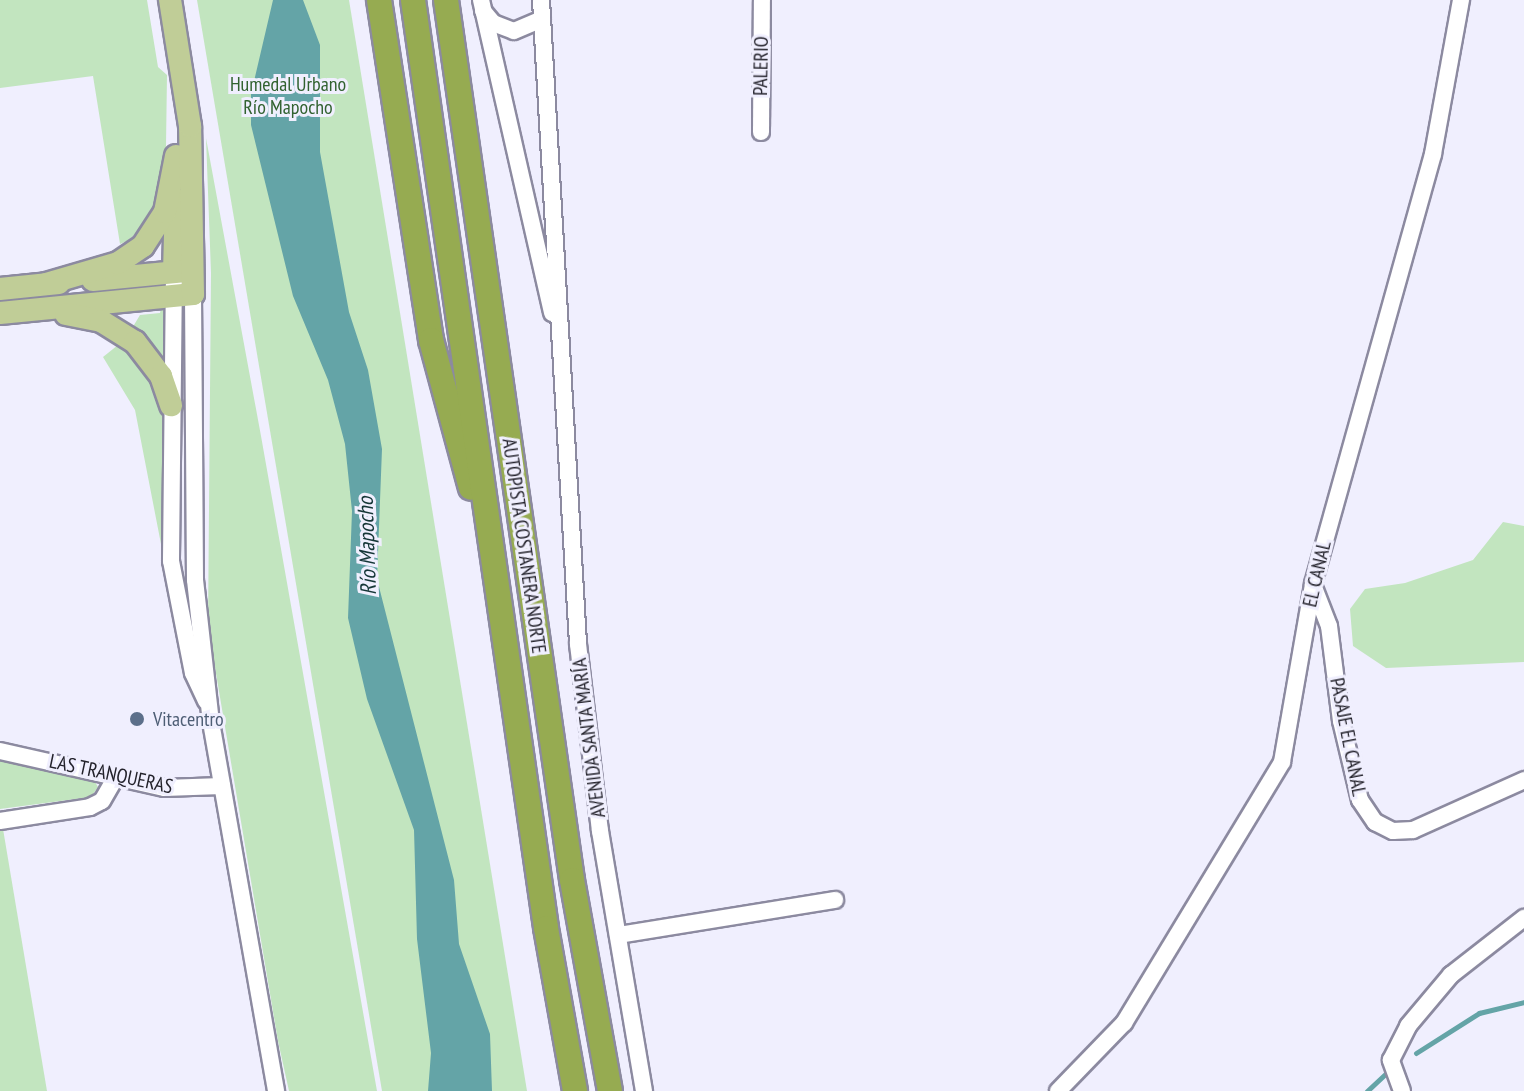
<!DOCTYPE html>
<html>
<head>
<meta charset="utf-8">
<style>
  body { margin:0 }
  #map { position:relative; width:1524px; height:1091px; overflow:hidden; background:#f0effe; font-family:"PT Sans Narrow",sans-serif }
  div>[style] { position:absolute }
  .green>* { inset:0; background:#c2e5bf }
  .water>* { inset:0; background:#64a4a7 }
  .stream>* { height:5px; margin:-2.5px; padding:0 2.5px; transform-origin:2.5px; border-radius:2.5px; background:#64a4a7 }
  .roads { filter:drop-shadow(2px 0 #8c8aa0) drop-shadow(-2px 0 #8c8aa0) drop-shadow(0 2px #8c8aa0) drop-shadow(0 -2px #8c8aa0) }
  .minor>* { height:16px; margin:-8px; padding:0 8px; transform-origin:8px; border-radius:8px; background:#fff }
  .major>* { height:22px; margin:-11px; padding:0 11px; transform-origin:11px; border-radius:11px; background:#c0cd97 }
  .highway>* { height:24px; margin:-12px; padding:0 12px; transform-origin:12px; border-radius:12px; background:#96ab51 }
  .dots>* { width:22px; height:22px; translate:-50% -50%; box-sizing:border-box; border:4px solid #f0effe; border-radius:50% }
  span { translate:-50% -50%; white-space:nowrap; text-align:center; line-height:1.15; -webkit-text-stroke:6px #f0effe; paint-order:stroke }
  .street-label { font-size:20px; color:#23222b }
  .park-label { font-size:20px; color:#316230 }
  .service-label { font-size:20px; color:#4e5e75 }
  .left { translate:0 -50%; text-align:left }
  .water-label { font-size:22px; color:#153637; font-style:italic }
</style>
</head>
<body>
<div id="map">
  <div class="green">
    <div style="clip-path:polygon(0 0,147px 0,158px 67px,167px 75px,166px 146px,156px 202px,146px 225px,127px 241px,120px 244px,93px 76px,0 88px)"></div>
    <div style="clip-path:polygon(197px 0,349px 0,527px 1091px,382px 1091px)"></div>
    <div style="clip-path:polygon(206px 138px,261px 436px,377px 1091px,289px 1091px,278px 1041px,208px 626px,211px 273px)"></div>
    <div style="clip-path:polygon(161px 308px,168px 308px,168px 367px,156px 348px,131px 330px,140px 315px,160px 313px)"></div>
    <div style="clip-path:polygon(123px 341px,140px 353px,168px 411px,167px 575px,135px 410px,103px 357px)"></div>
    <div style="clip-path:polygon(1503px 522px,1524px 526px,1524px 662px,1386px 668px,1353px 646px,1350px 609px,1365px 589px,1405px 583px,1473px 560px)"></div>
    <div style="clip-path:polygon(0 760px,95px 782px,98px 787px,91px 797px,0 809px)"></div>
    <div style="clip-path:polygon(0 811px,47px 1091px,0 1091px)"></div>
  </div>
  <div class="water">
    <div style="clip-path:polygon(273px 0,303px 0,320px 45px,320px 152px,349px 312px,368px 370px,382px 449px,377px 579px,454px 880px,459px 944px,490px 1034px,492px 1091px,428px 1091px,431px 1053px,417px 939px,414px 830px,367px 699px,348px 618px,352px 511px,345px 444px,328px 380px,293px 296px,251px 125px,251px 94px)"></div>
  </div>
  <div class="stream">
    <div style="left:1416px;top:1053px;width:75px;rotate:-32.4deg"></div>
    <div style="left:1479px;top:1013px;width:46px;rotate:-13.7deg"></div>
    <div style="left:1367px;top:1091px;width:26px;rotate:-43deg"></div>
  </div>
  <div class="roads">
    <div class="minor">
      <div style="left:481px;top:0;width:321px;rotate:77.2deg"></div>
      <div style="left:541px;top:0;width:645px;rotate:86.71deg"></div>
      <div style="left:578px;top:644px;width:188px;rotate:83.3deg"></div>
      <div style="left:600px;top:831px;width:264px;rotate:80.4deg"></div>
      <div style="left:483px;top:11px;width:16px;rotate:50deg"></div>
      <div style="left:493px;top:23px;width:22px;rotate:21deg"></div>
      <div style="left:514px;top:31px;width:30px;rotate:-23deg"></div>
      <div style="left:761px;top:132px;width:132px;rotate:-89.6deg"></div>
      <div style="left:174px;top:272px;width:289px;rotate:90.6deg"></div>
      <div style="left:171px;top:561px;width:114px;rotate:78.9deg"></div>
      <div style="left:193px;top:673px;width:31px;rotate:65deg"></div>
      <div style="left:193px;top:294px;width:286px;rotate:89.6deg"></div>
      <div style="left:195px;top:580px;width:143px;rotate:83.6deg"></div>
      <div style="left:211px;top:722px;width:375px;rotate:80deg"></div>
      <div style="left:1313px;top:585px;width:44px;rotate:68.7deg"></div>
      <div style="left:1329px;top:626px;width:96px;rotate:82.8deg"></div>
      <div style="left:1341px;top:721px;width:81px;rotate:76.5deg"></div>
      <div style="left:1360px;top:800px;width:27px;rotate:56deg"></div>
      <div style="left:1375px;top:822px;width:20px;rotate:27deg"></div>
      <div style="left:1393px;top:831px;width:20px;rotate:-3deg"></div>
      <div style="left:1413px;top:830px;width:122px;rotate:-24.2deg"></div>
      <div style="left:0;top:751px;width:168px;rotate:12.7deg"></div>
      <div style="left:164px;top:788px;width:58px;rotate:-2deg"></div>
      <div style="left:0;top:821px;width:91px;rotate:-8.8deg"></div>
      <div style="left:90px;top:807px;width:13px;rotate:-27deg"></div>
      <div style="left:102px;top:801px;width:28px;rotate:-60deg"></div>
      <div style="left:618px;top:935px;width:220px;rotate:-9.2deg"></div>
      <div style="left:1058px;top:1091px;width:95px;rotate:-45.9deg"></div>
      <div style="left:1124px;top:1023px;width:305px;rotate:-58.8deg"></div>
      <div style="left:1282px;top:762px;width:181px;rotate:-80.1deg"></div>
      <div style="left:1313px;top:584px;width:446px;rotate:-74.4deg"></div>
      <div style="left:1433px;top:154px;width:157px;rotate:-79.7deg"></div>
      <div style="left:1402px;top:1091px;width:33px;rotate:-110deg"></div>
      <div style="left:1391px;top:1060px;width:38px;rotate:-63deg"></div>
      <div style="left:1408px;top:1026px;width:67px;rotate:-49.9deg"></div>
      <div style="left:1451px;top:975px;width:93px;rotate:-38deg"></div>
    </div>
    <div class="major">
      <div style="left:174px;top:272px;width:72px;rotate:-88.4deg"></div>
      <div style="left:93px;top:280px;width:93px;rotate:-5.5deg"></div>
      <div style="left:46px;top:284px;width:75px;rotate:-16.3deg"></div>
      <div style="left:118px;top:263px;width:30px;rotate:-34deg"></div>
      <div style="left:143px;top:246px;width:40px;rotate:-57.1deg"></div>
      <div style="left:165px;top:212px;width:57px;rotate:-78.9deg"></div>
      <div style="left:0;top:289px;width:59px;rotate:-5.8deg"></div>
      <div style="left:0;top:313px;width:194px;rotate:-5.6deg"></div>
      <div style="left:193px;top:294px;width:168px;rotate:-91deg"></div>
      <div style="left:190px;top:126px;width:128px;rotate:-99deg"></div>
      <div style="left:66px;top:314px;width:36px;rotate:11deg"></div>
      <div style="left:101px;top:321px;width:40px;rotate:32deg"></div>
      <div style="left:135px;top:342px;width:43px;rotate:52.6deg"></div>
      <div style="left:161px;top:376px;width:31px;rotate:71deg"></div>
    </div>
    <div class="highway">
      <div style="left:379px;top:0;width:344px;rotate:81.3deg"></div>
      <div style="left:431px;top:340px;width:153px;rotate:74.9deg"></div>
      <div style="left:413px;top:0;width:937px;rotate:81.84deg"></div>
      <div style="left:546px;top:928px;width:166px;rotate:79.9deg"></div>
      <div style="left:446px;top:0;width:889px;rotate:81.85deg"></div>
      <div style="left:572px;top:880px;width:214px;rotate:79.8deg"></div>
    </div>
  </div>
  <div class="dots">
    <div style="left:137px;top:719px;background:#5c6f8a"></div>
  </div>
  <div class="street-label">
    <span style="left:761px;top:66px;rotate:-89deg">PALERIO</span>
    <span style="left:524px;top:546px;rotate:82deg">AUTOPISTA COSTANERA NORTE</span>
    <span style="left:1317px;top:574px;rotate:-77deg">EL CANAL</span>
    <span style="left:1348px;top:737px;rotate:79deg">PASAJE EL CANAL</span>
    <span style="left:589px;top:738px;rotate:-97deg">AVENIDA SANTA MARÍA</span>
    <span style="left:111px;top:774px;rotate:12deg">LAS TRANQUERAS</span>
  </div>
  <div class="park-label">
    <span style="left:288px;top:96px">Humedal Urbano<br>Río Mapocho</span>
  </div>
  <div class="service-label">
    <span class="left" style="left:153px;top:719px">Vitacentro</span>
  </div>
  <div class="water-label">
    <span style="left:367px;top:546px;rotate:-92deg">Río Mapocho</span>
  </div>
</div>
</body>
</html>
